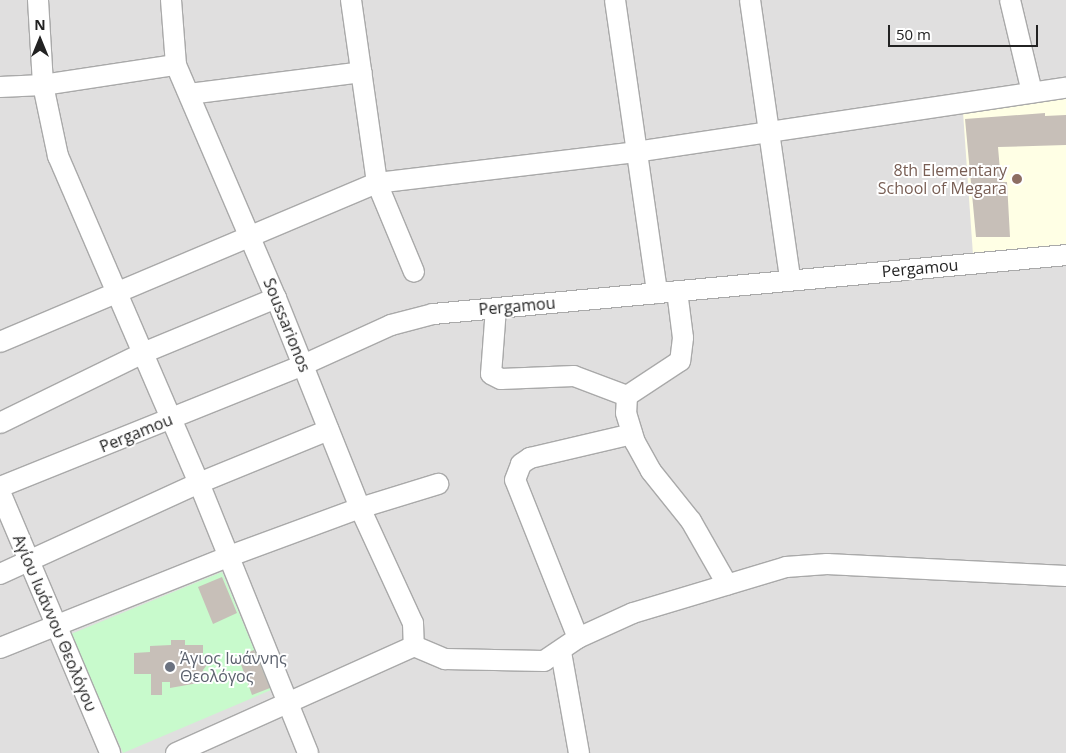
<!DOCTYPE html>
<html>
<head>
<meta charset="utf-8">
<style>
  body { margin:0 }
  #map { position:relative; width:1066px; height:753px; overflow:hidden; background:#f2efe9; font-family:"Open Sans",sans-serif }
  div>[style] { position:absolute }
  .residential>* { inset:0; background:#e0dfdf }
  .education>* { inset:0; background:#ffffe5 }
  .park>* { inset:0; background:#c8facc }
  .building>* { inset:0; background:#c7bfb8 }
  .roads { filter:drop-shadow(1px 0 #a9a9a9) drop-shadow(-1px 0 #a9a9a9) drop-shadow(0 1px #a9a9a9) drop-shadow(0 -1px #a9a9a9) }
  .street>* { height:20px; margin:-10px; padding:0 10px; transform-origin:10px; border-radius:10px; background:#fff }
  .dots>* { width:14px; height:14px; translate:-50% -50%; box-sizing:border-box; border:2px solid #fff; border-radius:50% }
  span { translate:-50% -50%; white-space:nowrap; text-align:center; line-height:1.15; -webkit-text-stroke:4px #fff; paint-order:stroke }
  .education-label { font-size:16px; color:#785e54 }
  .right { translate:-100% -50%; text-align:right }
  .street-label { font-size:16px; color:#222 }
  .worship-label { font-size:16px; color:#5b616d }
  .left { translate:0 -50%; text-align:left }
  .north { position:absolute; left:15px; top:15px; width:50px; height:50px; -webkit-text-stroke:4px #fff; paint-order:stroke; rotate:0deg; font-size:14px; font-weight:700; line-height:20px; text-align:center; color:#222 }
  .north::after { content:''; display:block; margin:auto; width:18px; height:22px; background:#222; clip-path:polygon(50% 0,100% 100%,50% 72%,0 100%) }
  .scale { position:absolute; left:888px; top:25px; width:150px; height:22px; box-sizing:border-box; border:2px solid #222; border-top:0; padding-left:6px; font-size:15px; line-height:18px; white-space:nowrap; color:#222; -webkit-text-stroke:4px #fff; paint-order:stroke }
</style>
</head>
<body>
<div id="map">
  <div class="residential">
    <div style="clip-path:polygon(0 0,1066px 0,1066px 753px,0 753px)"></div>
  </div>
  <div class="education">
    <div style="clip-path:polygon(1066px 98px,1066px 246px,973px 255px,963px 112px)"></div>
  </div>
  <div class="park">
    <div style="clip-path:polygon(222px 572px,271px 690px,123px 753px,71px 634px)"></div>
  </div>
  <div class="building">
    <div style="clip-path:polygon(1045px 113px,1045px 116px,1066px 115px,1066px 145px,998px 147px,1001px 182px,1007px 182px,1010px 237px,976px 237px,965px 119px)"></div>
    <div style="clip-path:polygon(222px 577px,237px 613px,213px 624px,198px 587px)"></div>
    <div style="clip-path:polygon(171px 640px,185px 640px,185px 645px,203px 645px,203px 655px,209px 662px,203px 670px,204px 682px,170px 688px,170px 682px,162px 682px,162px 695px,151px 695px,151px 674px,134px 674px,134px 653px,150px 652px,150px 646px,171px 645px)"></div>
    <div style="clip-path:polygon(254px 650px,270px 688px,252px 695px,238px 656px)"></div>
  </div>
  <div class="roads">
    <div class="street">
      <div style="left:38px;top:0;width:85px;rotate:86.6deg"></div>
      <div style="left:43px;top:85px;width:73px;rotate:78.1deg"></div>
      <div style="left:58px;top:156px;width:356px;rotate:66.7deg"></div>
      <div style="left:199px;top:483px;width:291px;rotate:68deg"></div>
      <div style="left:171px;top:0;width:65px;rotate:85.6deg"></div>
      <div style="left:176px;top:65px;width:254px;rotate:66.8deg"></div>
      <div style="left:276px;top:298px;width:226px;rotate:68.2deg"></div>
      <div style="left:360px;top:508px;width:127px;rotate:65.3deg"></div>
      <div style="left:413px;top:623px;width:23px;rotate:88deg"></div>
      <div style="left:351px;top:0;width:185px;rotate:81.9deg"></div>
      <div style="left:377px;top:183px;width:96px;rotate:67.4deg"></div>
      <div style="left:615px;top:0;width:296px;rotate:81.8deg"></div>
      <div style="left:750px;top:0;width:282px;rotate:81.8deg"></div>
      <div style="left:1010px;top:0;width:95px;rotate:76.6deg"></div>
      <div style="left:0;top:87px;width:43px;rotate:-2.7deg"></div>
      <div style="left:43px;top:85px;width:134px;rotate:-8.6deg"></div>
      <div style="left:189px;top:94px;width:174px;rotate:-7.2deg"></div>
      <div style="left:677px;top:291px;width:47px;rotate:82.7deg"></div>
      <div style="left:683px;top:338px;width:23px;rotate:97deg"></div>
      <div style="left:680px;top:361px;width:64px;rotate:146.6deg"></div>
      <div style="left:627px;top:396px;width:17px;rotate:93deg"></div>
      <div style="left:626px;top:413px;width:30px;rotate:73deg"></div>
      <div style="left:635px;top:442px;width:33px;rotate:61deg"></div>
      <div style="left:651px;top:471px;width:64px;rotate:51.3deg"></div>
      <div style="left:691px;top:521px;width:73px;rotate:60.3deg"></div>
      <div style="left:496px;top:308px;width:66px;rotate:94.3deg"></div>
      <div style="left:491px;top:374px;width:11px;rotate:27deg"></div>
      <div style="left:501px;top:379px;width:73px;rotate:-2.4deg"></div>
      <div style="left:574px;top:376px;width:57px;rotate:20.7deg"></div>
      <div style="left:0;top:342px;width:409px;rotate:-22.9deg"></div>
      <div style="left:377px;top:183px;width:261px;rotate:-6.8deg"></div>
      <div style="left:636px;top:152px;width:435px;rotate:-8.5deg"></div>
      <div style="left:0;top:423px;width:159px;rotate:-26.1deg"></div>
      <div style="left:143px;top:353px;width:144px;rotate:-22.5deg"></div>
      <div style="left:0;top:487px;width:327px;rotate:-21.9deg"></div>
      <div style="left:303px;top:365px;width:97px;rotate:-24.4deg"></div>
      <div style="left:391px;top:325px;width:43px;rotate:-14.7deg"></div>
      <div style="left:433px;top:314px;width:636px;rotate:-5.32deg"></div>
      <div style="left:0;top:492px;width:283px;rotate:67.1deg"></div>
      <div style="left:0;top:574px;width:219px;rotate:-24.6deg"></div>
      <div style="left:199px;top:483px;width:140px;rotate:-22.2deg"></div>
      <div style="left:578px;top:638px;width:170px;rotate:-111.7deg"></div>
      <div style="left:515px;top:480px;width:17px;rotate:-69deg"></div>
      <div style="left:521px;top:464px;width:11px;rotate:-34deg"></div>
      <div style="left:530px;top:458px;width:105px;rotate:-13.2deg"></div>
      <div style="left:0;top:648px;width:245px;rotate:-21.8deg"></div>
      <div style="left:227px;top:557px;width:142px;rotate:-20.2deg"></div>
      <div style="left:360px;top:508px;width:82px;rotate:-17.1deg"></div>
      <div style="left:561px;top:652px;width:103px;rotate:79.9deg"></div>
      <div style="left:176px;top:753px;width:261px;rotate:-24.2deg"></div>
      <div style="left:414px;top:646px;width:34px;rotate:23deg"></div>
      <div style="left:445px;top:659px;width:99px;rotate:1.2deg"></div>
      <div style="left:544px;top:661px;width:41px;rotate:-34.1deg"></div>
      <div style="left:578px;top:638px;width:60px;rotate:-24.4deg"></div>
      <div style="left:633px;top:613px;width:160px;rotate:-16.7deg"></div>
      <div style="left:786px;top:567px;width:41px;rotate:-4.2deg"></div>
      <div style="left:827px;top:564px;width:239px;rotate:2.9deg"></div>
    </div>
  </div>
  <div class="dots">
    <div style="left:1017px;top:179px;background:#8d6e63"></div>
    <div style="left:170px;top:667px;background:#6b7280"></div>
  </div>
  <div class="education-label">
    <span class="right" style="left:1007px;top:179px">8th Elementary<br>School of Megara</span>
  </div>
  <div class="street-label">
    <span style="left:920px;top:268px;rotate:-5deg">Pergamou</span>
    <span style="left:517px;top:306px;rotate:-5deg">Pergamou</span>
    <span style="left:287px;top:325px;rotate:68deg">Soussarionos</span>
    <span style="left:136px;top:433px;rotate:-22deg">Pergamou</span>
    <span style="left:55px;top:623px;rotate:67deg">Αγίου Ιωάννου Θεολόγου</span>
  </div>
  <div class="worship-label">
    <span class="left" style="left:180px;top:667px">Άγιος Ιωάννης<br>Θεολόγος</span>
  </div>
  <div class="north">N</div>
  <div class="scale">50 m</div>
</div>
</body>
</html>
